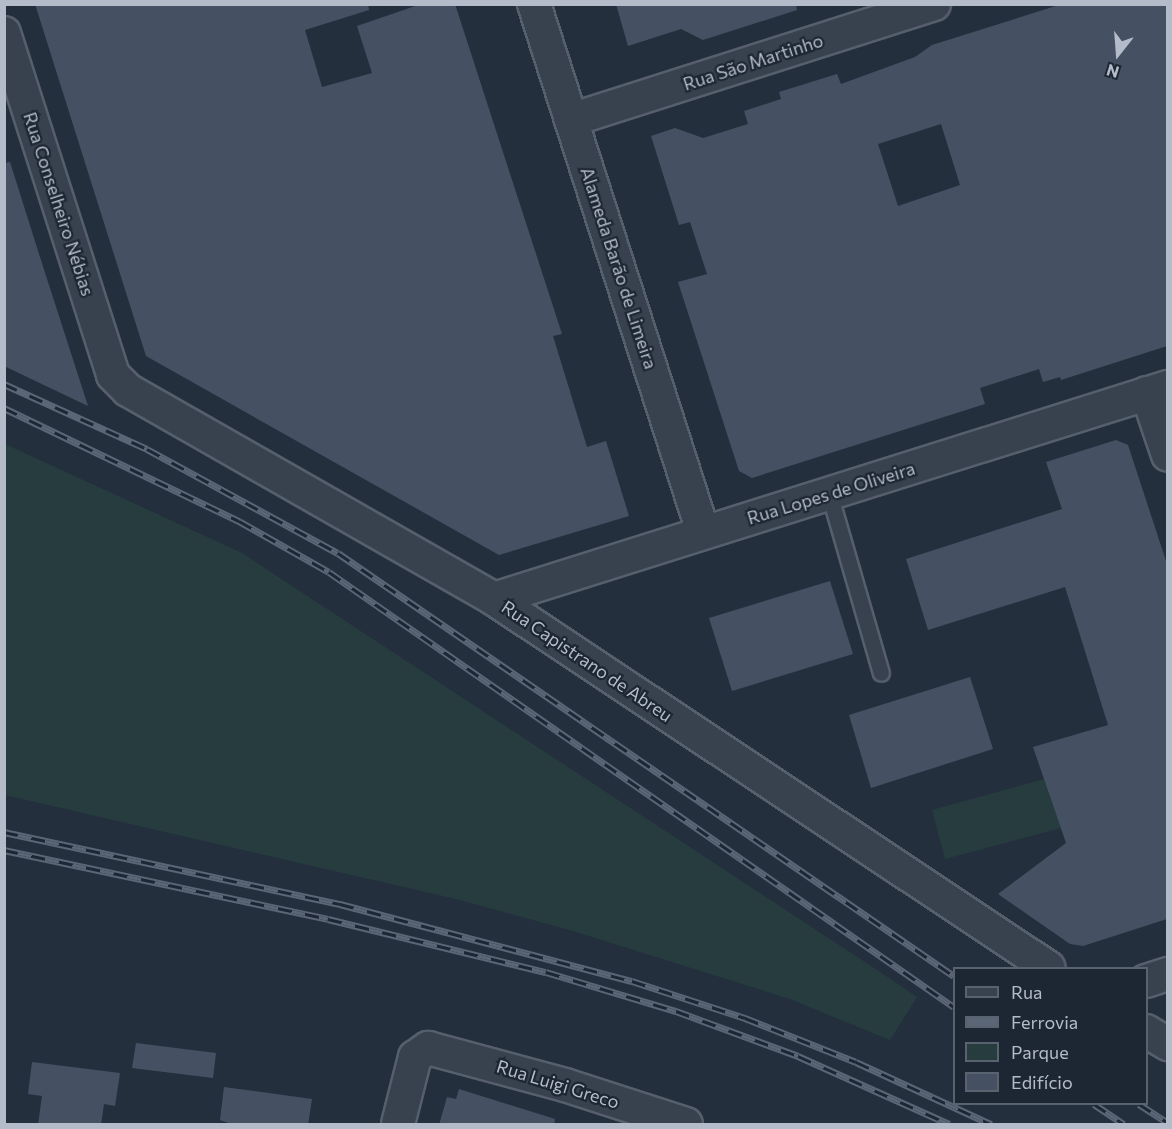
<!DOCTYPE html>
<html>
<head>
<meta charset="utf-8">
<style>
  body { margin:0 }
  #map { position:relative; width:1172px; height:1129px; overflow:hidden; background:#242f3e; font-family:Commissioner,sans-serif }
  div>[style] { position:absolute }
  .green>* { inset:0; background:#263c3f }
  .building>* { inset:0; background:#455162 }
  .roads { filter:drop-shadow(2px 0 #565f6c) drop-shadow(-2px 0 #565f6c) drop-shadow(0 2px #565f6c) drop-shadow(0 -2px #565f6c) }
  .service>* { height:15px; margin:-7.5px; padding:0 7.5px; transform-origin:7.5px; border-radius:7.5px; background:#38414e }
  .minor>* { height:32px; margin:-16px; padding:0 16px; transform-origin:16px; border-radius:16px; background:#38414e }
  .rail>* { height:7px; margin-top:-3.5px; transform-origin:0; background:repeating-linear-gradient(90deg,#1d2633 0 14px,#5a6575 0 28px); box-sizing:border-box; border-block:2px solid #5a6575 }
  span { translate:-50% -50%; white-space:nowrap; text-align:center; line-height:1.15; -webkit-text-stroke:4.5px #1d2633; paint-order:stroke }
  .street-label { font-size:18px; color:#b4bcc9 }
  .frame { position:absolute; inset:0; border:6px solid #b4bcc9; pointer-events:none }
  .legend { position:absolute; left:953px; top:967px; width:195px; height:138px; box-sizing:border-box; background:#1d2633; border:2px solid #59626f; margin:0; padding:8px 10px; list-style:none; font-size:18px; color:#b4bcc9 }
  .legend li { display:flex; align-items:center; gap:12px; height:30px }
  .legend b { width:30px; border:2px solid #59626f }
  .north { position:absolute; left:1088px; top:24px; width:60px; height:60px; -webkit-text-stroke:4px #1d2633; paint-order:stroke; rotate:197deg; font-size:16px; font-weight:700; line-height:24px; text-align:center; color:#b4bcc9 }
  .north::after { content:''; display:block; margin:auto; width:21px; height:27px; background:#b4bcc9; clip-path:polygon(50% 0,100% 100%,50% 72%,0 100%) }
</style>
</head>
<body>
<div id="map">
  <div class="green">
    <div style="clip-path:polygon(5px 444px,242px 553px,868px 964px,917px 997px,890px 1040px,790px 999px,573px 931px,456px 899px,5px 795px)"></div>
    <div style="clip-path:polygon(1044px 779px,1061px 828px,945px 859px,932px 810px)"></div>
  </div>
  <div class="building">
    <div style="clip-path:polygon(35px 4px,368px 4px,369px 10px,305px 30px,322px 87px,372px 73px,357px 26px,421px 4px,455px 4px,562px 334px,553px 336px,587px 447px,606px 441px,629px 516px,499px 555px,146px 356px)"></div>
    <div style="clip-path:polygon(616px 4px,796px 4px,797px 10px,703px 40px,681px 29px,628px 46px)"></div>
    <div style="clip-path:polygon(evenodd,1062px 4px,1167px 4px,1167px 346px,1061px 380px,1060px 377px,1043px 382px,1039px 369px,980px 388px,985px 404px,752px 478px,739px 471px,678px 282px,707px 274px,690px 222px,679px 225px,651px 136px,675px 128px,703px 138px,748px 124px,744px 111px,781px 99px,779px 92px,837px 74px,841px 84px,915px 57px,932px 45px,1062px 4px,941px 124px,960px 185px,898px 206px,878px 144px,941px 124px)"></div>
    <div style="clip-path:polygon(10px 162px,39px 254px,88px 406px,4px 366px,4px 163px)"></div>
    <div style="clip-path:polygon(1116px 440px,1128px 445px,1167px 564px,1167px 919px,1083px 946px,1070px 944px,998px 894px,1066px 843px,1033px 747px,1108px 725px,1065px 587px,928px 630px,906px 559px,1062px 509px,1046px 462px)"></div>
    <div style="clip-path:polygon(830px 581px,853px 654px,732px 691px,709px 618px)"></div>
    <div style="clip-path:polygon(970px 677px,993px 749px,871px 788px,849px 715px)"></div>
    <div style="clip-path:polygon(136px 1043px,216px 1053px,213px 1078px,132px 1068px)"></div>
    <div style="clip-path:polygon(32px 1062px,120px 1073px,115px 1106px,104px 1104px,101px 1125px,38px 1125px,42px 1096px,28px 1094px)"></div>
    <div style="clip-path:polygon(224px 1087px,312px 1099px,308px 1125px,234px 1125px,220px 1120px)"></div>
    <div style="clip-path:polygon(459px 1089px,555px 1119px,554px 1125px,439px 1125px,447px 1097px,456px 1099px)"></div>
  </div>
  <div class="roads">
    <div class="service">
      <div style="left:829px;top:493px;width:187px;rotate:73.9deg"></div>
    </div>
    <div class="minor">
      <div style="left:534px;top:4px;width:554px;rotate:72.25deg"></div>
      <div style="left:4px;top:33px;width:359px;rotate:72.3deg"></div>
      <div style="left:113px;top:375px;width:21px;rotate:45deg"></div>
      <div style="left:128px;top:390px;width:421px;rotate:29.7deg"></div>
      <div style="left:494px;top:599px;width:666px;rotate:33.62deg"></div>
      <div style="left:571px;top:120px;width:381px;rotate:-17.7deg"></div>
      <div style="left:1147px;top:393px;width:65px;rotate:71.3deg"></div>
      <div style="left:494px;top:599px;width:707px;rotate:-17.46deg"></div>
      <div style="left:1146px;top:981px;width:23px;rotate:-18deg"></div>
      <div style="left:1146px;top:1031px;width:26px;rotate:31deg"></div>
      <div style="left:398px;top:1124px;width:69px;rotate:-75.8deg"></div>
      <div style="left:415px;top:1057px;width:16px;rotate:-35deg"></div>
      <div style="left:428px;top:1048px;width:142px;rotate:15.1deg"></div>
      <div style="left:565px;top:1085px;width:127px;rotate:17.9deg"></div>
    </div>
  </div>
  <div class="rail">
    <div style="left:4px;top:384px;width:157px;rotate:24.4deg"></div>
    <div style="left:147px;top:449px;width:217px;rotate:28.6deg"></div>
    <div style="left:338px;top:553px;width:747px;rotate:34.48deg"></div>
    <div style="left:4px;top:408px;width:261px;rotate:25.7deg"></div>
    <div style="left:239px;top:521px;width:103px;rotate:29.5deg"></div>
    <div style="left:329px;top:572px;width:761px;rotate:34.84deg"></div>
    <div style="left:4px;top:832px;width:344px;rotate:12.1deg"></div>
    <div style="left:340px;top:904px;width:302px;rotate:14.8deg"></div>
    <div style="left:632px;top:981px;width:119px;rotate:18.1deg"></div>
    <div style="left:745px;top:1018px;width:119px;rotate:21.6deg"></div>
    <div style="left:856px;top:1062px;width:149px;rotate:24.7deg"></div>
    <div style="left:4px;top:850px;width:331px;rotate:12deg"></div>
    <div style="left:328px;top:919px;width:224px;rotate:13.7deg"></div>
    <div style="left:546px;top:972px;width:136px;rotate:16.7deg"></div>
    <div style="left:676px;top:1011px;width:130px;rotate:20.2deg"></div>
    <div style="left:798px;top:1056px;width:166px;rotate:24.2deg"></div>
    <div style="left:1094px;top:1104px;width:36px;rotate:34deg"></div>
    <div style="left:1139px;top:1104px;width:35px;rotate:33deg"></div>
  </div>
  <div class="street-label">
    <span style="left:753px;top:62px;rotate:-18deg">Rua São Martinho</span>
    <span style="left:59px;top:204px;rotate:72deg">Rua Conselheiro Nébias</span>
    <span style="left:619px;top:268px;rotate:72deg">Alameda Barão de Limeira</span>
    <span style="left:831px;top:493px;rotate:-17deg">Rua Lopes de Oliveira</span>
    <span style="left:587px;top:661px;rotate:34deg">Rua Capistrano de Abreu</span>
    <span style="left:558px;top:1084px;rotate:17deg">Rua Luigi Greco</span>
  </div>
  <div class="frame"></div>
  <ul class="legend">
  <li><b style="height:8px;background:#38414e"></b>Rua</li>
  <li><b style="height:8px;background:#5a6575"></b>Ferrovia</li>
  <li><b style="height:16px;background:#263c3f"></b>Parque</li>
  <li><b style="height:16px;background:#455162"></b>Edifício</li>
  </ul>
  <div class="north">N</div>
</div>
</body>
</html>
